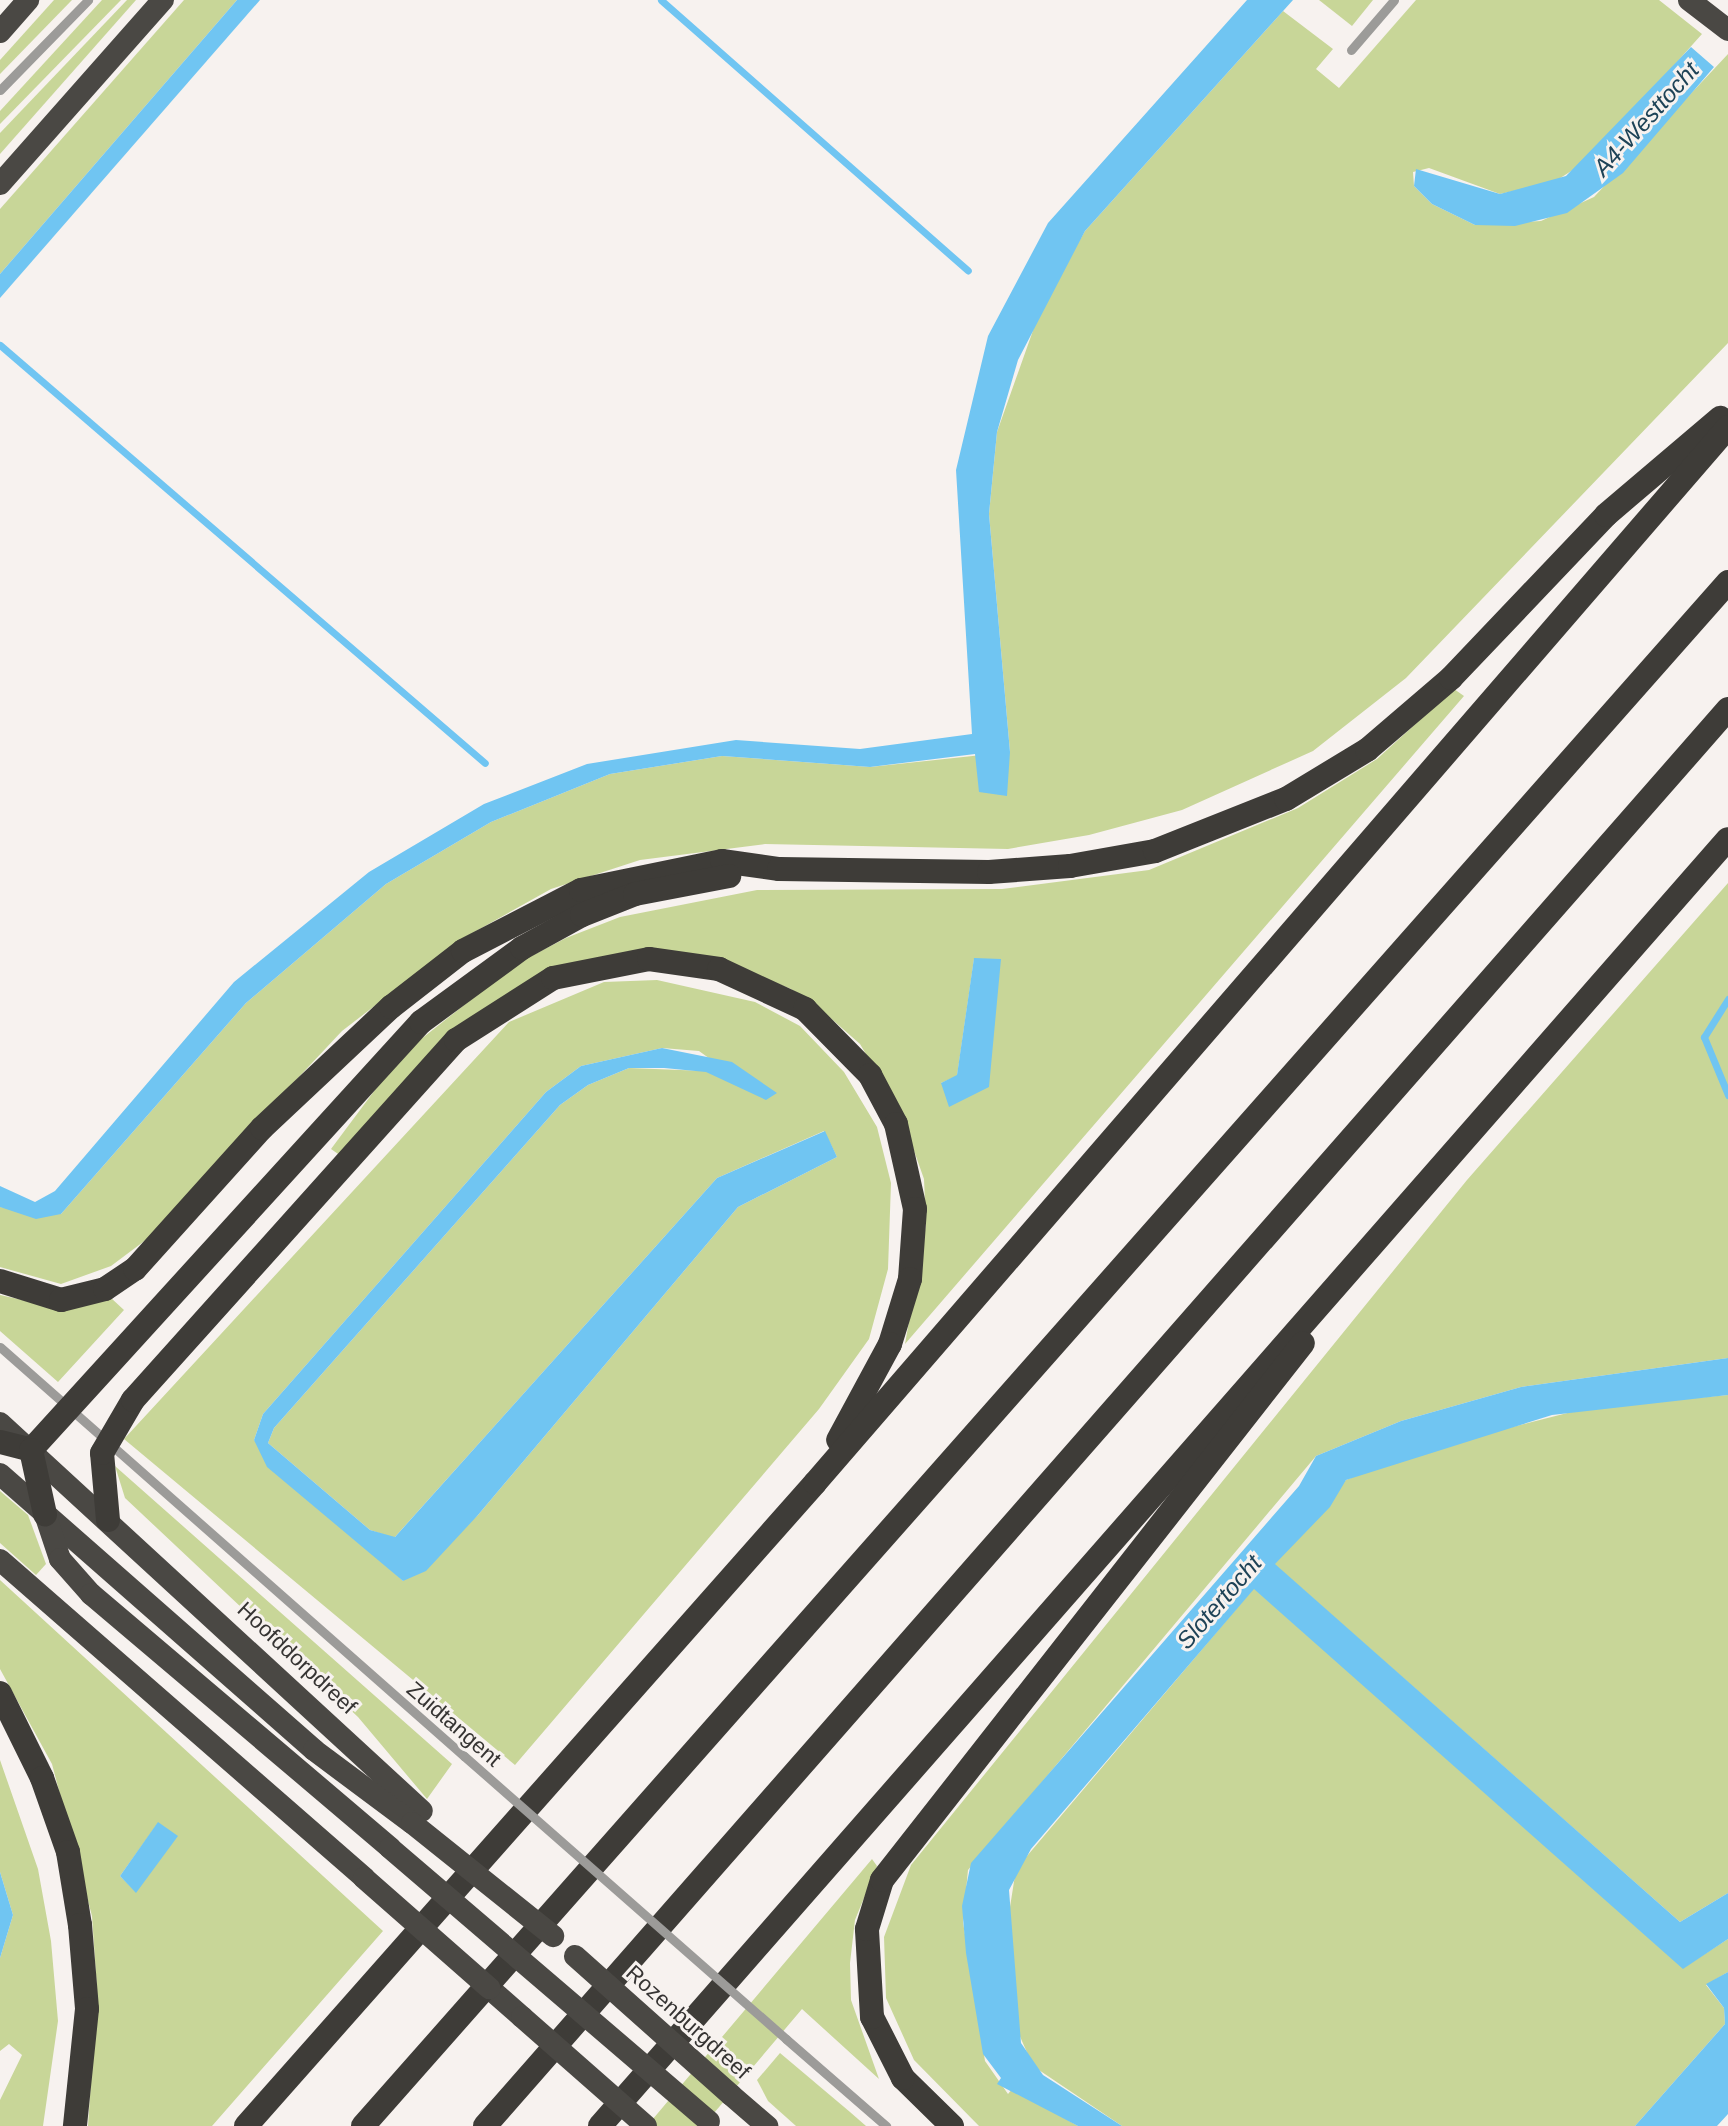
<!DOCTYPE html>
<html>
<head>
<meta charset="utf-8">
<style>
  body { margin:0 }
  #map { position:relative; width:1728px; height:2126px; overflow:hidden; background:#f7f2ef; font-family:Helvetica,sans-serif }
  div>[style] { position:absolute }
  .green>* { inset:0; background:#c8d698 }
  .water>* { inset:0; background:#70c5f2 }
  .stream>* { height:7px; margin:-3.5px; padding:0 3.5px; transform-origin:3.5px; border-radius:3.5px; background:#70c5f2 }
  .service>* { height:9px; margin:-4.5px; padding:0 4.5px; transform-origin:4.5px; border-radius:4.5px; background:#9c9b99 }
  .trunk>* { height:22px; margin:-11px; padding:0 11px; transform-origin:11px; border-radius:11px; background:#4a4844 }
  .motorway>* { height:24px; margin:-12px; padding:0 12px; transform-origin:12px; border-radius:12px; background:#3e3c38 }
  .service-bridge>* { height:9px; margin:-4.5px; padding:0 4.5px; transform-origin:4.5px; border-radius:4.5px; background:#9c9b99 }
  .trunk-bridge>* { height:22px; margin:-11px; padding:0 11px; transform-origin:11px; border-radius:11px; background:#4a4844 }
  span { translate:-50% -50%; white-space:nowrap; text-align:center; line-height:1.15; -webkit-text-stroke:6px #f7f2ef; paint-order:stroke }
  .street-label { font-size:22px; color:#363433 }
  .water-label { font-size:24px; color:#1e4357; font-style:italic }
</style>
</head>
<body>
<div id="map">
  <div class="green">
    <div style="clip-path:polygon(54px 0,72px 0,0 74px,0 60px)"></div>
    <div style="clip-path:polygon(102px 0,121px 0,0 124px,0 111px)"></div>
    <div style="clip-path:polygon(127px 0,136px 0,0 154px,0 133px)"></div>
    <div style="clip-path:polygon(184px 0,237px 0,0 274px,0 209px)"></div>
    <div style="clip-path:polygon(1319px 0,1373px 0,1352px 26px)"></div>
    <div style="clip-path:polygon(1416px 0,1659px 0,1702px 34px,1590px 159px,1554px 182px,1500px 194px,1429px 168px,1413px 172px,1414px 186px,1432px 204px,1475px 225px,1541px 221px,1594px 197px,1728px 54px,1728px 343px,1406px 678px,1313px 751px,1182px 810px,1089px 835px,1008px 849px,765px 844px,640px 860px,551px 889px,460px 940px,342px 1031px,147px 1239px,111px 1266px,61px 1284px,0 1267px,0 1207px,61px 1214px,246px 1003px,386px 884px,491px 822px,610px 774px,722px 756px,870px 767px,1010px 752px,989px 514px,997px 432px,1041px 308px,1085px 231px,1283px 11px,1333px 49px,1316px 69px,1339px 88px)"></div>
    <div style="clip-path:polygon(evenodd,1454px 689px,1464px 696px,905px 1344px,926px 1225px,924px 1179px,900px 1111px,860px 1044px,826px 1014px,791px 989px,720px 960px,537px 977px,341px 1156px,331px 1149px,401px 1055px,516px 964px,566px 938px,620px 917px,757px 890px,1002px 889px,1149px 870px,1298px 808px,1377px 759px,1454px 689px,974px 959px,989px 1087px,941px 1083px,957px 1076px,974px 959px)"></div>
    <div style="clip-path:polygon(1728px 883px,1728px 1358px,1521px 1387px,1401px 1421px,1316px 1456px,968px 1870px,963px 1922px,985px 2061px,1008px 2094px,1013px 2088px,1078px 2126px,979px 2126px,914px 2060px,886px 1998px,884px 1937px,911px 1865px,1467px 1180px)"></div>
    <div style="clip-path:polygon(evenodd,657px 980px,755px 1002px,800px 1026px,844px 1072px,877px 1127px,891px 1183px,888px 1269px,869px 1339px,819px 1409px,515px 1765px,124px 1439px,509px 1022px,604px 982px,657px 980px,662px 1048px,699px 1051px,766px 1099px,706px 1071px,629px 1068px,588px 1085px,560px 1105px,274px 1428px,268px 1443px,370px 1530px,394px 1538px,717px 1178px,824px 1131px,837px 1157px,738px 1207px,478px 1515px,403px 1581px,254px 1440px,263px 1414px,546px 1092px,581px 1066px,662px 1048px)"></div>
    <div style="clip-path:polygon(0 1295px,63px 1309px,111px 1298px,124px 1310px,58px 1382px,0 1331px)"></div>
    <div style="clip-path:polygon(1728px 1395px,1728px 1893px,1680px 1922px,1274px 1564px,1346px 1480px,1418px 1451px,1587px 1408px)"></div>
    <div style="clip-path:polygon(115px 1466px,452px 1764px,427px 1799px,358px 1717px,125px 1498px)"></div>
    <div style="clip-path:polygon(0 1491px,28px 1515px,46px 1564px,36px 1575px,0 1543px)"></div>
    <div style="clip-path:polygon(evenodd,0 1580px,383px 1931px,212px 2126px,88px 2126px,97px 1989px,92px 1916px,52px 1764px,0 1669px,0 1580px,158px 1823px,136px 1892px,120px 1876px,158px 1823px)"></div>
    <div style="clip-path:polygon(1254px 1588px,1683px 1968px,1728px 1939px,1728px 1972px,1706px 1985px,1724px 2008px,1725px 2024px,1635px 2126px,1122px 2126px,1033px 2066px,1018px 2032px,1007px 1926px,1016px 1869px)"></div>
    <div style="clip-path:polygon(0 1760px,38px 1869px,51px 1941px,58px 2021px,43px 2126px,0 2126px,0 2100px,22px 2055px,9px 2044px,0 2051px,0 1958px,13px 1915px,0 1872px)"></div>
    <div style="clip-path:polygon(872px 1859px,877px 1866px,855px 1920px,850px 1963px,851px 2000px,879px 2079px,802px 2009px,703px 2126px,647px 2126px)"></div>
    <div style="clip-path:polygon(780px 2053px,850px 2112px,866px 2126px,796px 2126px,768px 2101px,757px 2080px)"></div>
  </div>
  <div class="water">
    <div style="clip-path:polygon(237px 0,260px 0,0 298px,0 274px)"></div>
    <div style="clip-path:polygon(1247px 0,1293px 0,1085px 231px,1018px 360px,997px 432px,989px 514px,1010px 752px,1007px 796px,979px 792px,975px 754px,870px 767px,722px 756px,610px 774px,491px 822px,386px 884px,246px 1003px,61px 1214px,36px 1219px,0 1207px,0 1186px,35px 1202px,55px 1191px,234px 982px,369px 872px,484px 804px,587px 764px,736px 740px,860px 749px,972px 734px,956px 470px,988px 336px,1048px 223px)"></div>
    <div style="clip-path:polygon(1691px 47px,1714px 67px,1623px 173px,1567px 213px,1515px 226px,1475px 225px,1432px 204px,1414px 186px,1416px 169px,1500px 194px,1566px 176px)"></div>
    <div style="clip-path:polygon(974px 958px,1001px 959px,989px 1087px,949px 1107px,941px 1083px,957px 1075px)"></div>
    <div style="clip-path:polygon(662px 1048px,732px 1062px,777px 1093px,766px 1100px,706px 1072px,664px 1068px,629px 1068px,588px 1085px,560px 1105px,274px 1428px,268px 1443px,370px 1530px,395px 1537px,717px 1178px,825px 1131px,837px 1157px,738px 1207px,478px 1515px,426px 1571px,403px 1581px,267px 1467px,254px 1440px,263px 1414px,546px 1092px,581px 1066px)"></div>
    <div style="clip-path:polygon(1728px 1358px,1728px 1395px,1552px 1415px,1346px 1480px,1330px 1507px,1275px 1564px,1680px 1922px,1728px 1893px,1728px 1939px,1683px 1969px,1254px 1589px,1031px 1849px,1009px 1890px,1021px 2043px,1043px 2075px,1122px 2126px,1078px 2126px,997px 2084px,1001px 2078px,983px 2054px,966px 1953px,962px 1906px,971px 1863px,1299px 1486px,1316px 1456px,1401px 1421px,1521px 1387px)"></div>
    <div style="clip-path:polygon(158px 1822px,178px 1836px,136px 1893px,120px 1876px)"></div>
    <div style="clip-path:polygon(0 1872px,13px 1915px,0 1958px)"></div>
    <div style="clip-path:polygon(1728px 1972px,1728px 2114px,1717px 2126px,1635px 2126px,1725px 2024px,1724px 2008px,1706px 1984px)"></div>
  </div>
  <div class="stream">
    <div style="left:661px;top:0;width:409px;rotate:41.4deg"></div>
    <div style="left:0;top:345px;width:640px;rotate:40.76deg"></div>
    <div style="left:1728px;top:999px;width:45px;rotate:122.3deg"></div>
    <div style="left:1704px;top:1037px;width:63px;rotate:67.5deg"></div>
  </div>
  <div class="service">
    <div style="left:1351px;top:50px;width:66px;rotate:-49.3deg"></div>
    <div style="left:0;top:90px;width:126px;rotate:-45.6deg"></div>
    <div style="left:0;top:1347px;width:619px;rotate:41.4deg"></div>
    <div style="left:786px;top:2039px;width:133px;rotate:41deg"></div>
  </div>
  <div class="trunk">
    <div style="left:1689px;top:0;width:49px;rotate:37.6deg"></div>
    <div style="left:0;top:32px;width:43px;rotate:-48.8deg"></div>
    <div style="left:0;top:184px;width:246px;rotate:-48.5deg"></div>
    <div style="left:0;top:1423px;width:573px;rotate:42.6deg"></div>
    <div style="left:0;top:1474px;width:418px;rotate:41.3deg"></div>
    <div style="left:314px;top:1750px;width:122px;rotate:36.7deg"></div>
    <div style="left:45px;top:1514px;width:47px;rotate:71.6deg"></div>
    <div style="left:60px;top:1559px;width:47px;rotate:48.5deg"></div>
    <div style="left:91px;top:1594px;width:392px;rotate:40.3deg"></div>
    <div style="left:0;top:1560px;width:483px;rotate:41.1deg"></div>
    <div style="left:489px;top:1988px;width:44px;rotate:41.3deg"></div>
    <div style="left:731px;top:2095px;width:48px;rotate:40.7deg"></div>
  </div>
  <div class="motorway">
    <div style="left:0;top:1281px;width:64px;rotate:17.3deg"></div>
    <div style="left:61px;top:1300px;width:45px;rotate:-14deg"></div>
    <div style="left:105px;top:1289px;width:36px;rotate:-34deg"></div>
    <div style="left:135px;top:1269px;width:190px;rotate:-48deg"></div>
    <div style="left:262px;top:1128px;width:177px;rotate:-43.2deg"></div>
    <div style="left:391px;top:1007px;width:91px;rotate:-37.9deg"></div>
    <div style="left:463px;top:951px;width:133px;rotate:-27.3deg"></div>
    <div style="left:581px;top:890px;width:144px;rotate:-11.6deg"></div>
    <div style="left:722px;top:861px;width:58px;rotate:8deg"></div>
    <div style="left:779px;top:869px;width:210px;rotate:0.8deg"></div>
    <div style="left:989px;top:872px;width:81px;rotate:-4.2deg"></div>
    <div style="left:1070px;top:866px;width:86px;rotate:-10deg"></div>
    <div style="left:1155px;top:851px;width:141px;rotate:-21.7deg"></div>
    <div style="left:1286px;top:799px;width:95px;rotate:-31.2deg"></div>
    <div style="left:1367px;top:750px;width:111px;rotate:-40.6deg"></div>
    <div style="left:1451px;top:678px;width:225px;rotate:-46.4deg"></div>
    <div style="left:1606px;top:515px;width:150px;rotate:-40.4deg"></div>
    <div style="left:0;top:1442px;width:32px;rotate:14deg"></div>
    <div style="left:31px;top:1450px;width:579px;rotate:-47.66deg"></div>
    <div style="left:421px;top:1022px;width:125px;rotate:-36.2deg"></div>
    <div style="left:522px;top:948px;width:68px;rotate:-28.8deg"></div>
    <div style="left:582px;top:915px;width:57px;rotate:-21.6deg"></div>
    <div style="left:635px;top:894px;width:96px;rotate:-10.8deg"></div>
    <div style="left:31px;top:1450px;width:66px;rotate:77.7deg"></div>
    <div style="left:108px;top:1520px;width:67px;rotate:-95.1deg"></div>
    <div style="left:102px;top:1453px;width:61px;rotate:-59.7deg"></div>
    <div style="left:133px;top:1400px;width:484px;rotate:-48.1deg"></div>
    <div style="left:456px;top:1040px;width:115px;rotate:-32.6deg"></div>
    <div style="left:553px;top:978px;width:98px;rotate:-11.2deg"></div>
    <div style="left:649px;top:959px;width:71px;rotate:8.1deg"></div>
    <div style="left:719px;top:969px;width:95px;rotate:24.9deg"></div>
    <div style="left:805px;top:1009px;width:93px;rotate:45.4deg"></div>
    <div style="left:870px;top:1075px;width:55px;rotate:62deg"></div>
    <div style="left:896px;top:1124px;width:87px;rotate:77.4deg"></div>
    <div style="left:915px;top:1209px;width:70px;rotate:94.1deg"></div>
    <div style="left:910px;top:1279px;width:68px;rotate:107.1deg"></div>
    <div style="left:890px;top:1344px;width:109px;rotate:118.4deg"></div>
    <div style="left:0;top:1693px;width:95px;rotate:63.7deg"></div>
    <div style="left:42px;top:1778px;width:78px;rotate:70.6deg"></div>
    <div style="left:68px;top:1852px;width:74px;rotate:80.7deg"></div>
    <div style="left:80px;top:1925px;width:84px;rotate:85.2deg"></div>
    <div style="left:87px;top:2009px;width:118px;rotate:95.9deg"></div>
    <div style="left:246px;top:2126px;width:859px;rotate:-48.49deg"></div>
    <div style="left:815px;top:1483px;width:1396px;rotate:-49.15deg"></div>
    <div style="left:363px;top:2126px;width:2061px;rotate:-48.52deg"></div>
    <div style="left:485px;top:2126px;width:1885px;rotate:-48.74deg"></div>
    <div style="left:600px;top:2126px;width:1711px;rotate:-48.77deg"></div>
    <div style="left:952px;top:2126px;width:69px;rotate:-135.6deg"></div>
    <div style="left:903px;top:2078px;width:68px;rotate:-116.9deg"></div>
    <div style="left:872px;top:2017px;width:88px;rotate:-93.3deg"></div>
    <div style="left:867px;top:1929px;width:51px;rotate:-73deg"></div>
    <div style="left:882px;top:1880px;width:682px;rotate:-51.9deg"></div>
  </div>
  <div class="service-bridge">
    <div style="left:464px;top:1756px;width:429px;rotate:41.3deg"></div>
  </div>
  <div class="trunk-bridge">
    <div style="left:412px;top:1823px;width:181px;rotate:38.7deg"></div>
    <div style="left:390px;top:1848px;width:420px;rotate:40.6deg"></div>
    <div style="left:364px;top:1878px;width:167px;rotate:41.3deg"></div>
    <div style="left:575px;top:1956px;width:209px;rotate:41.7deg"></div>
    <div style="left:522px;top:2017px;width:165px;rotate:41.3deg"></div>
  </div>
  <div class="street-label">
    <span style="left:297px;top:1658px;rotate:43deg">Hoofddorpdreef</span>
    <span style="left:454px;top:1724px;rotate:41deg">Zuidtangent</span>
    <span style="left:688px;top:2022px;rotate:42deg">Rozenburgdreef</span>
  </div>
  <div class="water-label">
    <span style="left:1646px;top:119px;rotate:-48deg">A4-Westtocht</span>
    <span style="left:1219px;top:1602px;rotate:-49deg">Slotertocht</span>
  </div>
</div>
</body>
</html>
